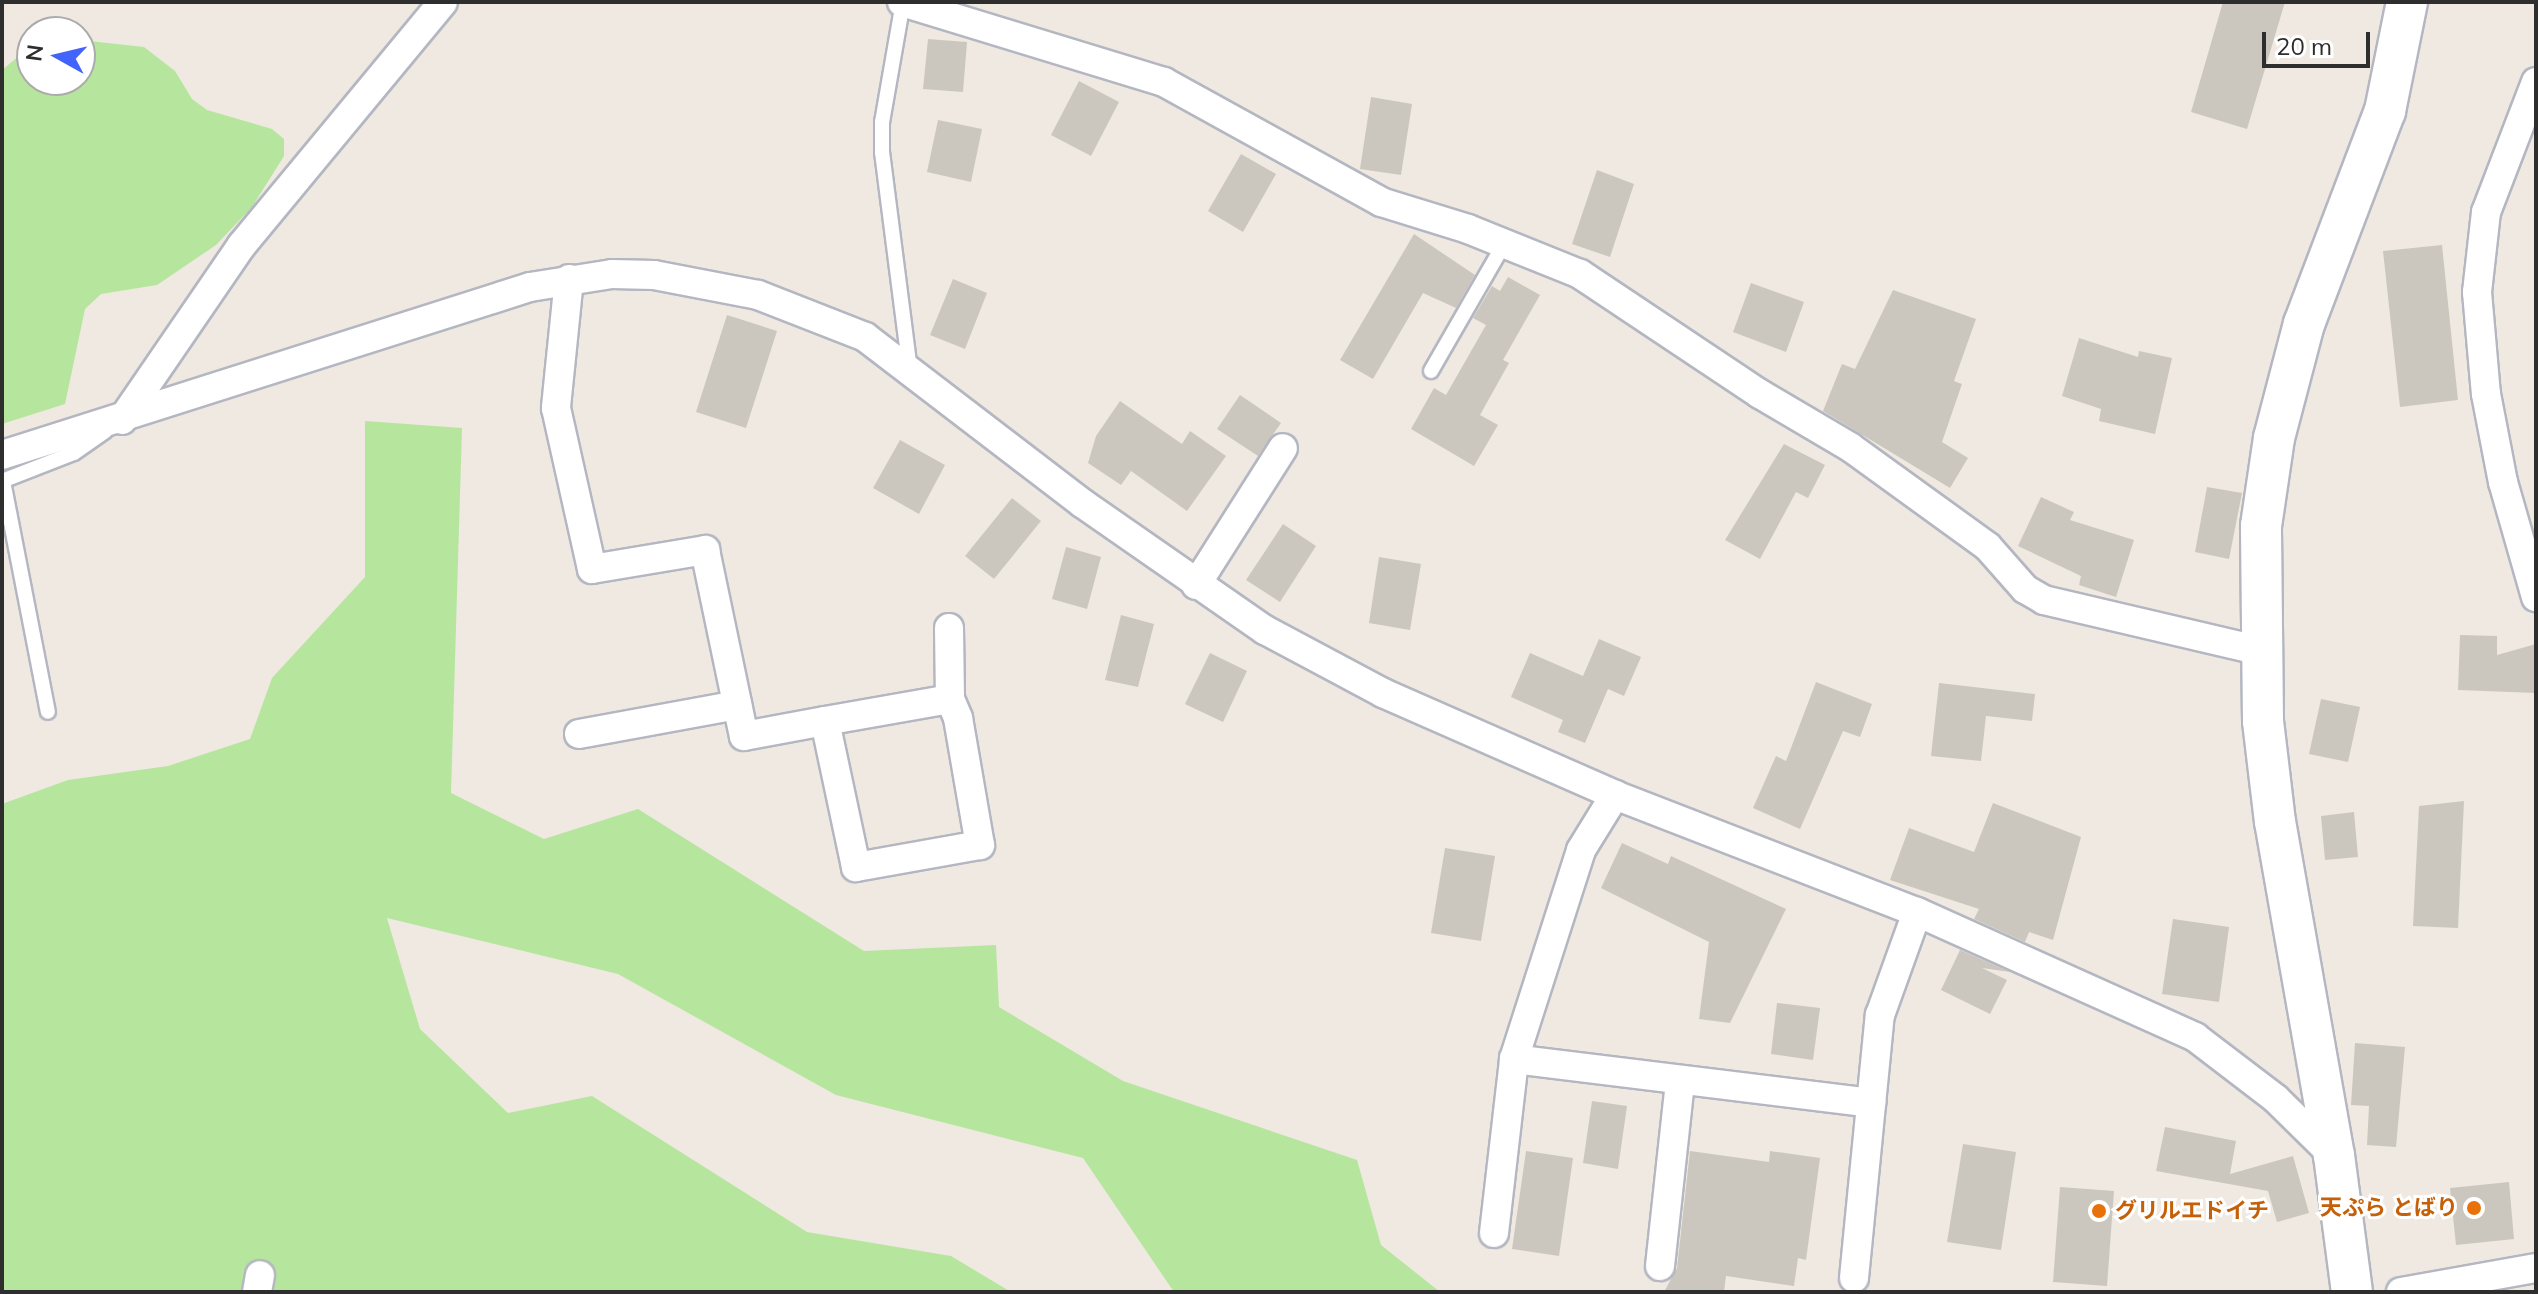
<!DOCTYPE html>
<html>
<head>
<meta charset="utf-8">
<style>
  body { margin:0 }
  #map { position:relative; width:2538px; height:1294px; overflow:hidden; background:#efe9e1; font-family:Mulish,"Noto Sans JP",sans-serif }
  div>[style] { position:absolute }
  .green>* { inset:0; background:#b6e59e }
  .building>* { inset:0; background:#cbc7bf }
  .roads { filter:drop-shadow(2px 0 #b4b7c1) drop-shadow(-2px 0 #b4b7c1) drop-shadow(0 2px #b4b7c1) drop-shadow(0 -2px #b4b7c1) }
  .lane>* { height:14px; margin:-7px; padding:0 7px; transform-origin:7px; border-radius:7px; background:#fff }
  .street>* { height:28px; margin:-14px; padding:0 14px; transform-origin:14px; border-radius:14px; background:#fff }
  .secondary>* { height:40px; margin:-20px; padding:0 20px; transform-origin:20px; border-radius:20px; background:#fff }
  .dots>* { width:22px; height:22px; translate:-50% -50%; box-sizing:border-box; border:4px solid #fff; border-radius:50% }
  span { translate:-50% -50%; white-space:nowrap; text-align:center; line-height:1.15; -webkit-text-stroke:6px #fff; paint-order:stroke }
  .food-label { font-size:22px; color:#c56008; font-weight:700 }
  .right { translate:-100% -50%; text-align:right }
  .left { translate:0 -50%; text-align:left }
  .frame { position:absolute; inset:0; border:4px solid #2e2e2e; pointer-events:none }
  .north { position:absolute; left:16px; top:16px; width:80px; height:80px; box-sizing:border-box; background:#fff; border:2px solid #ababab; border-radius:50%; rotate:278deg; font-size:22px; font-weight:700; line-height:32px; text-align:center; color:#2e2e2e }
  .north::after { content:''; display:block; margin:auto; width:28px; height:36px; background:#4264fb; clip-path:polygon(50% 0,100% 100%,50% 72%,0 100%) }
  .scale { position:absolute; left:2262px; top:32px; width:108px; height:36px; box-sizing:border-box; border:4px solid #2e2e2e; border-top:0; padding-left:10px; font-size:24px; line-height:28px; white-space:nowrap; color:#2e2e2e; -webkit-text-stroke:6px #fff; paint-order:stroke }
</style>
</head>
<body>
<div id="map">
  <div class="green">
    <div style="clip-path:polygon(80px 40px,144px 47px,175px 71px,192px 99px,207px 110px,272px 129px,284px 139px,284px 156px,252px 207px,216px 245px,157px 285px,101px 294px,85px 309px,65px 404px,2px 424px,2px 70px,32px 45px,32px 80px,80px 80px)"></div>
    <div style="clip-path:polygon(365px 421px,462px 428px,451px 793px,544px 839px,638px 809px,864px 951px,996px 945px,999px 1007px,1123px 1081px,1357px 1160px,1381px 1245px,1440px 1292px,1174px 1292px,1083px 1158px,836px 1095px,618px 974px,387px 918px,420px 1029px,508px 1113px,592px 1096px,807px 1232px,951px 1256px,1011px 1292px,2px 1292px,2px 804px,68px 780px,168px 766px,250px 739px,272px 678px,365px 577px)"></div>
  </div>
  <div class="building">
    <div style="clip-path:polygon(2223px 2px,2285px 2px,2247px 129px,2191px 112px)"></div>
    <div style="clip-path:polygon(928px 39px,967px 42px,963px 92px,923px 89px)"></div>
    <div style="clip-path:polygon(1079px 81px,1119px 102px,1091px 156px,1051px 135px)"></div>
    <div style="clip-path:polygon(1371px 97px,1412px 104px,1401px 175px,1360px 169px)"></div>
    <div style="clip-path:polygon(938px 120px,982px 129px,971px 182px,927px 172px)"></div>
    <div style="clip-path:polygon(1241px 154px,1276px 174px,1243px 232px,1208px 211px)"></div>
    <div style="clip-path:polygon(1597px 170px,1634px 184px,1610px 257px,1572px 244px)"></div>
    <div style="clip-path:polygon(1414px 234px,1475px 275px,1456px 308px,1423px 293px,1373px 379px,1340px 360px)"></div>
    <div style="clip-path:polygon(2442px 245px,2458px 400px,2400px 407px,2383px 251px)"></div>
    <div style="clip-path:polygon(1508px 277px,1540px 295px,1503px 360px,1509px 363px,1480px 415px,1498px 425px,1474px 466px,1411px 429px,1434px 388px,1446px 395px,1486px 325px,1473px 318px,1492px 286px,1500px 291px)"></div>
    <div style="clip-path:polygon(953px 279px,987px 293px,965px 349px,930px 335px)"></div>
    <div style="clip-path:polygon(1751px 283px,1804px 302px,1786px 352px,1733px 332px)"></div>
    <div style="clip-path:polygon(1893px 290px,1976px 319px,1954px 381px,1962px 384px,1942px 442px,1968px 458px,1950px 488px,1823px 411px,1842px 364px,1855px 369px)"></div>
    <div style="clip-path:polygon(727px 315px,777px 331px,746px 428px,696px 412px)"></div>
    <div style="clip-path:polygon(2079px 338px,2138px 357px,2139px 351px,2172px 358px,2155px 434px,2099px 421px,2101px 409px,2062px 396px)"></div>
    <div style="clip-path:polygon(1240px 395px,1281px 423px,1258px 456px,1217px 429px)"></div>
    <div style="clip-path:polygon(1120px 401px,1182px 444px,1190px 431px,1226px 456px,1187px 511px,1131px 471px,1121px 485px,1088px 463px,1096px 436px)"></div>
    <div style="clip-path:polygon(900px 440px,945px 465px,919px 514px,873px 488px)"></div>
    <div style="clip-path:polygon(1784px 444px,1825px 465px,1808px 498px,1796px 492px,1760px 559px,1725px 540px)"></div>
    <div style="clip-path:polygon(2207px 487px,2242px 493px,2229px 559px,2195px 552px)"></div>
    <div style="clip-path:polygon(2041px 497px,2074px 512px,2070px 520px,2134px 540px,2116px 597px,2079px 585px,2081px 576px,2018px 546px)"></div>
    <div style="clip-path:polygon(1012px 498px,1041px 521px,994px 579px,965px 556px)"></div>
    <div style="clip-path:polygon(1283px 524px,1316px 546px,1280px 602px,1246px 580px)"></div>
    <div style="clip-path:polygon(1066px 547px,1101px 557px,1087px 609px,1052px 599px)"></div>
    <div style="clip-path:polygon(1379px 557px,1421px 564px,1410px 630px,1369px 623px)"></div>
    <div style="clip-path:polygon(1121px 615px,1154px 624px,1138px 687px,1105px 680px)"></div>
    <div style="clip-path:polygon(2460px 635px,2497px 636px,2497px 655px,2536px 644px,2536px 693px,2458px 690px)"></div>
    <div style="clip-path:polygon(1599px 639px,1641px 657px,1624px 696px,1608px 689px,1585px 743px,1558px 732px,1563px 720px,1511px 697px,1530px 653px,1583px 676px)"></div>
    <div style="clip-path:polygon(1210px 653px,1247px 671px,1223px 722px,1185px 704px)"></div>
    <div style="clip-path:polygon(1816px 682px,1872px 704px,1860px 737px,1843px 731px,1800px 829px,1753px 808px,1776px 756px,1786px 761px)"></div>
    <div style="clip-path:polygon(1939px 683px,2035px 694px,2032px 721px,1986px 716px,1981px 761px,1931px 756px)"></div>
    <div style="clip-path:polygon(2321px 699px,2360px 707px,2348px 762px,2309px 754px)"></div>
    <div style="clip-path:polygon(2464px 801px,2458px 928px,2413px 926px,2419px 806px)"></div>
    <div style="clip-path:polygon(1993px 803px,2081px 837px,2053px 940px,2029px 932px,2025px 942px,1974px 919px,1979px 909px,1890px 880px,1909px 828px,1974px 852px)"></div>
    <div style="clip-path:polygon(2354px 812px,2358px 857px,2325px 860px,2321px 816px)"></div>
    <div style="clip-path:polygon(1622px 843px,1668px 864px,1671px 856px,1786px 909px,1730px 1023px,1699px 1019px,1709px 942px,1601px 888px)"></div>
    <div style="clip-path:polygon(1445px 848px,1495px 856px,1481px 941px,1431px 933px)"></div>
    <div style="clip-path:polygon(2173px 919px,2229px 927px,2219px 1002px,2162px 994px)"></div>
    <div style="clip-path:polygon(1960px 950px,2010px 972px,1982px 968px,2007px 980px,1990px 1014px,1941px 990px)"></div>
    <div style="clip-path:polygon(1777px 1003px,1820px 1008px,1813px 1060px,1771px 1054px)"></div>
    <div style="clip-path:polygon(2355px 1043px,2405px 1047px,2396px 1147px,2367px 1145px,2369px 1106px,2351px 1105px)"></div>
    <div style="clip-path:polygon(1592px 1101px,1627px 1106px,1618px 1169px,1583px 1163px)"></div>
    <div style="clip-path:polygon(2165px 1127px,2236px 1141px,2230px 1174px,2293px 1156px,2309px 1213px,2277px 1222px,2268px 1191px,2156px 1171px)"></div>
    <div style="clip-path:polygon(1963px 1144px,2016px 1152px,2001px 1250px,1947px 1242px)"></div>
    <div style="clip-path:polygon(1526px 1151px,1573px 1158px,1559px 1256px,1512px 1249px)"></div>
    <div style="clip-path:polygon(1690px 1151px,1769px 1162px,1770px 1151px,1820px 1158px,1806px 1260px,1798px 1258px,1794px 1286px,1726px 1276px,1724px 1292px,1664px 1292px,1677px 1268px)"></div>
    <div style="clip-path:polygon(2509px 1182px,2514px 1239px,2456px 1245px,2450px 1188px)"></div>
    <div style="clip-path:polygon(2060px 1187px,2114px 1191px,2107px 1286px,2053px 1282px)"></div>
  </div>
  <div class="roads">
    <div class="lane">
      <div style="left:903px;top:2px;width:122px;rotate:99.9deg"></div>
      <div style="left:882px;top:122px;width:30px;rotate:90deg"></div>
      <div style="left:882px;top:152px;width:220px;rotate:82.7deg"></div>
      <div style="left:1431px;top:371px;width:146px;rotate:-60.1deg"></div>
      <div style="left:2px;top:481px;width:77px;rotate:-21.3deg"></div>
      <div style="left:74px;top:453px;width:38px;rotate:-35deg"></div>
      <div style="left:3px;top:481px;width:235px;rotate:79deg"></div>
    </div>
    <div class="street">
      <div style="left:902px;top:2px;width:274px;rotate:17deg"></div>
      <div style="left:1164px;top:82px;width:248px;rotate:28.9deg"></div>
      <div style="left:1381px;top:202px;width:91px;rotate:17.2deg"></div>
      <div style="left:1468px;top:229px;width:121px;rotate:21.9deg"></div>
      <div style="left:1580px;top:274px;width:216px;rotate:33.7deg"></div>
      <div style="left:1760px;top:394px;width:104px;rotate:30.5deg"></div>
      <div style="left:1850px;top:447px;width:170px;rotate:35.9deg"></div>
      <div style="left:1988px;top:547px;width:56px;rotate:48.6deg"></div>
      <div style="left:2025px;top:589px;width:22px;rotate:30deg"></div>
      <div style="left:2044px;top:600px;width:224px;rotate:13.2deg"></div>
      <div style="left:2536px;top:82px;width:139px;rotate:111deg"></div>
      <div style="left:2486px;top:212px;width:81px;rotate:96.4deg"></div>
      <div style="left:2477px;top:292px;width:102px;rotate:85deg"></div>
      <div style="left:2486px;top:394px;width:90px;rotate:79.1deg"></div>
      <div style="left:2503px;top:482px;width:120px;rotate:74deg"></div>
      <div style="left:569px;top:279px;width:130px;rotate:95.8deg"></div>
      <div style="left:556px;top:408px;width:165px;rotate:77.4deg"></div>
      <div style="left:592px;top:569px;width:115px;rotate:-9.5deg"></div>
      <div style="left:705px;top:550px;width:190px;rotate:78.2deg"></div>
      <div style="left:744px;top:736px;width:82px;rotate:-10.5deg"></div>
      <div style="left:825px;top:721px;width:127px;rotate:-10deg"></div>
      <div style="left:950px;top:699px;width:21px;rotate:67deg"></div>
      <div style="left:958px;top:718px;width:129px;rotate:80.2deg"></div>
      <div style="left:980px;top:845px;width:126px;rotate:169.9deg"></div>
      <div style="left:856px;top:867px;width:149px;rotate:-102deg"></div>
      <div style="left:122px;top:420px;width:212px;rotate:-55.6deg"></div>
      <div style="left:242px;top:245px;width:315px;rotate:-50.4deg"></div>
      <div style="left:2px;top:455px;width:554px;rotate:-17.65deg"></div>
      <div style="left:530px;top:287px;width:83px;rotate:-9deg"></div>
      <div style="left:612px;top:274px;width:42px;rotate:1.4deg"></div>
      <div style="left:654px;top:275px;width:106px;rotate:10.9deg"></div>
      <div style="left:758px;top:295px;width:115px;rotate:21.4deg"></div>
      <div style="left:865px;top:337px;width:273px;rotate:37.4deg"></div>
      <div style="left:1082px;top:503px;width:223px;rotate:34.8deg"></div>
      <div style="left:1265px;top:630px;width:134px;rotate:28.1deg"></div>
      <div style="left:1383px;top:693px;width:253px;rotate:23.7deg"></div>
      <div style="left:1615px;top:795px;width:324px;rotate:21.2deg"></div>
      <div style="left:1917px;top:912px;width:305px;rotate:24.2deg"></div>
      <div style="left:2195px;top:1037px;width:102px;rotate:37.4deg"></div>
      <div style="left:2276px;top:1099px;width:81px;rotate:44.5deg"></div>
      <div style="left:1196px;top:585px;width:162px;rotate:-57.6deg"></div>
      <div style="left:949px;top:628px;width:71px;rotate:89.2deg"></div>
      <div style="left:579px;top:734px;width:161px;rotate:-10.4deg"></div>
      <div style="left:1514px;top:1059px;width:360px;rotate:7deg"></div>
      <div style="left:1494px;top:1233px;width:175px;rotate:-83.4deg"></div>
      <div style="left:1514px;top:1059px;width:219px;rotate:-72.2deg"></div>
      <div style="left:1581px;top:850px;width:65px;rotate:-58.3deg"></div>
      <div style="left:1660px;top:1266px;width:185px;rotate:-83.8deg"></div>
      <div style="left:1854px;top:1278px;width:264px;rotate:-84.4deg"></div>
      <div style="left:1880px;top:1015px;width:109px;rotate:-70.2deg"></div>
      <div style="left:257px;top:1292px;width:17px;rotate:-80deg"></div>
      <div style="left:2401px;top:1292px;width:137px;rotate:-10.1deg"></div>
    </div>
    <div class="secondary">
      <div style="left:2352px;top:1292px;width:137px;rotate:-97.5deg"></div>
      <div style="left:2334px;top:1156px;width:339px;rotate:-100deg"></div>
      <div style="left:2275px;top:822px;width:102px;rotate:-96.8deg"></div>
      <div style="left:2263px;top:721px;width:195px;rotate:-90.6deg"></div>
      <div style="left:2261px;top:526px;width:89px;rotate:-81.6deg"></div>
      <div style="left:2274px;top:438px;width:118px;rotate:-75.3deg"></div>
      <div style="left:2304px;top:324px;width:228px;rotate:-69.2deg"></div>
      <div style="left:2385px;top:111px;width:111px;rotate:-78.6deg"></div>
    </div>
  </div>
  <div class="dots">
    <div style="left:2474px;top:1208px;background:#e8710a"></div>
    <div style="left:2099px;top:1211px;background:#e8710a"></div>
  </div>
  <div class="food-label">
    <span class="right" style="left:2458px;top:1208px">天ぷら とばり</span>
    <span class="left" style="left:2115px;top:1211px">グリルエドイチ</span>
  </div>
  <div class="frame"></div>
  <div class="north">N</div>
  <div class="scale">20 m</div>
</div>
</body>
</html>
